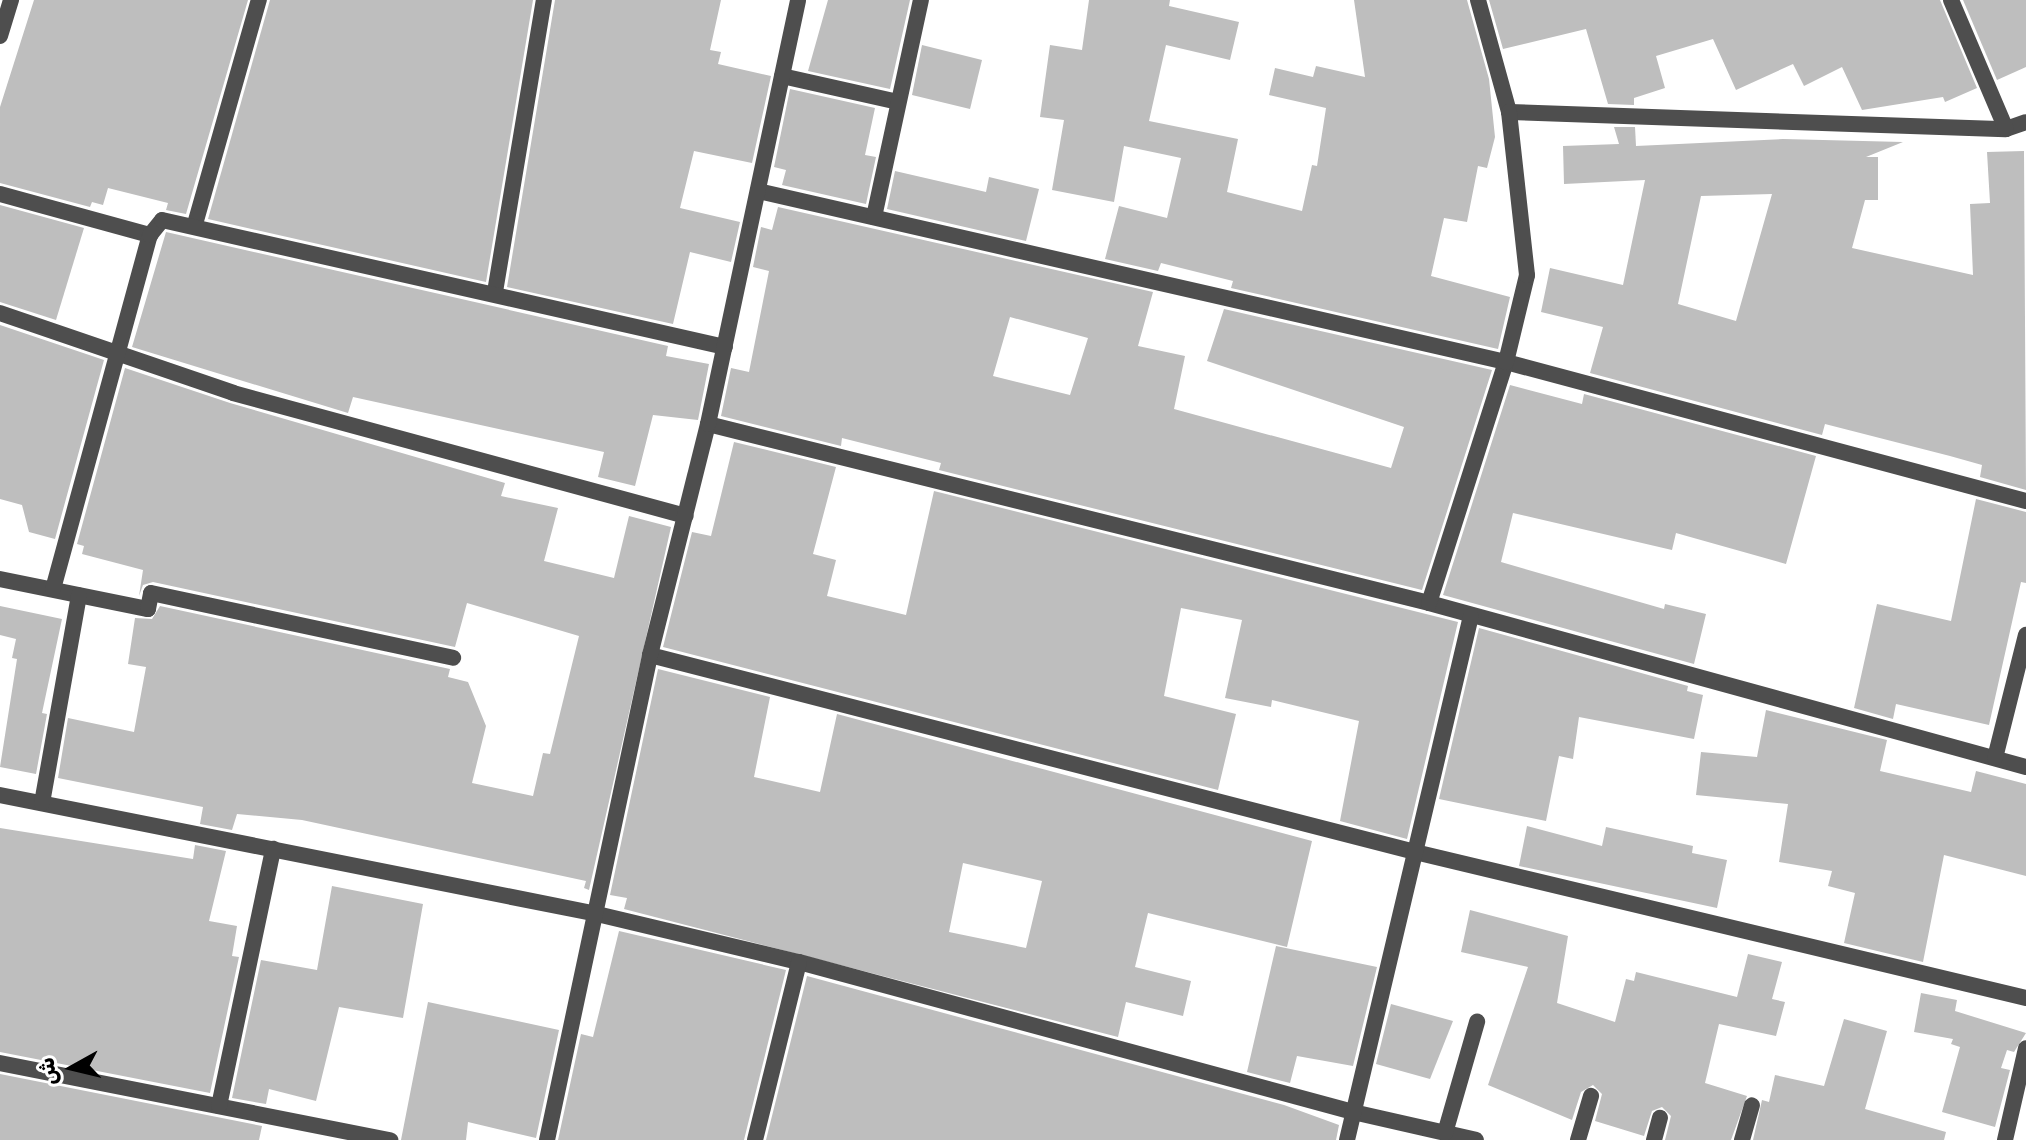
<!DOCTYPE html>
<html>
<head>
<meta charset="utf-8">
<style>
  body { margin:0 }
  #map { position:relative; width:2026px; height:1140px; overflow:hidden; background:#fff; font-family:Rubik,Cairo,sans-serif }
  div>[style] { position:absolute }
  .building>* { inset:0; background:#bebebe }
  .street>* { height:16px; margin:-8px; padding:0 8px; transform-origin:8px; border-radius:8px; background:#4e4e4e }
  span { translate:-50% -50%; white-space:nowrap; text-align:center; line-height:1.15; -webkit-text-stroke:6px #fff; paint-order:stroke }
  .north { position:absolute; left:32px; top:1028px; width:80px; height:80px; -webkit-text-stroke:6px #fff; paint-order:stroke; rotate:262deg; font-size:22px; font-weight:700; line-height:32px; text-align:center; color:#000 }
  .north::after { content:''; display:block; margin:auto; width:28px; height:36px; background:#000; clip-path:polygon(50% 0,100% 100%,50% 72%,0 100%) }
</style>
</head>
<body>
<div id="map">
  <div class="building">
    <div style="clip-path:polygon(34px 0,248px 0,186px 214px,166px 210px,168px 203px,108px 188px,103px 205px,92px 202px,90px 207px,0 183px,0 107px)"></div>
    <div style="clip-path:polygon(270px 0,533px 0,486px 282px,208px 219px)"></div>
    <div style="clip-path:polygon(555px 0,721px 0,710px 50px,721px 52px,718px 64px,771px 76px,752px 163px,694px 151px,680px 208px,740px 222px,731px 262px,690px 252px,673px 324px,507px 287px)"></div>
    <div style="clip-path:polygon(828px 0,910px 0,890px 89px,808px 71px)"></div>
    <div style="clip-path:polygon(1089px 0,1170px 0,1169px 6px,1239px 22px,1230px 60px,1166px 45px,1149px 121px,1238px 139px,1227px 192px,1302px 211px,1312px 165px,1317px 166px,1326px 108px,1269px 95px,1275px 68px,1313px 77px,1316px 66px,1365px 77px,1354px 0,1467px 0,1489px 79px,1495px 137px,1487px 168px,1478px 166px,1467px 222px,1444px 218px,1431px 276px,1510px 297px,1498px 349px,1231px 288px,1233px 281px,1161px 263px,1158px 271px,1105px 259px,1119px 206px,1167px 218px,1181px 158px,1124px 146px,1114px 202px,1052px 190px,1064px 120px,1040px 117px,1050px 45px,1082px 50px)"></div>
    <div style="clip-path:polygon(1489px 0,1940px 0,1977px 88px,1945px 102px,1943px 97px,1862px 110px,1842px 67px,1804px 86px,1793px 64px,1736px 90px,1713px 39px,1656px 56px,1665px 88px,1634px 98px,1634px 105px,1608px 104px,1586px 29px,1503px 49px)"></div>
    <div style="clip-path:polygon(1963px 0,2026px 0,2026px 67px,1997px 80px)"></div>
    <div style="clip-path:polygon(922px 45px,982px 60px,970px 109px,912px 95px)"></div>
    <div style="clip-path:polygon(790px 89px,875px 108px,865px 155px,876px 157px,866px 204px,782px 185px,786px 170px,774px 167px)"></div>
    <div style="clip-path:polygon(evenodd,1614px 127px,1635px 127px,1636px 146px,1783px 139px,1903px 142px,1866px 157px,1878px 157px,1878px 200px,1865px 200px,1852px 248px,1973px 275px,1970px 204px,1990px 203px,1987px 152px,2024px 151px,2026px 490px,1980px 477px,1982px 465px,1950px 456px,1825px 424px,1822px 435px,1590px 373px,1603px 327px,1541px 312px,1550px 268px,1623px 285px,1645px 180px,1564px 184px,1563px 146px,1619px 144px,1614px 127px,1772px 194px,1736px 321px,1678px 304px,1701px 196px,1772px 194px)"></div>
    <div style="clip-path:polygon(895px 171px,986px 192px,989px 177px,1039px 189px,1026px 241px,887px 209px)"></div>
    <div style="clip-path:polygon(0 205px,84px 228px,56px 320px,0 302px)"></div>
    <div style="clip-path:polygon(evenodd,778px 207px,1153px 292px,1138px 346px,1185px 356px,1174px 409px,1391px 468px,1404px 427px,1207px 361px,1224px 309px,1492px 370px,1422px 590px,939px 470px,941px 463px,842px 438px,841px 446px,721px 416px,731px 368px,749px 372px,769px 271px,753px 267px,761px 227px,772px 230px,778px 207px,1010px 317px,1088px 338px,1070px 395px,993px 376px,1010px 317px)"></div>
    <div style="clip-path:polygon(166px 232px,668px 346px,666px 356px,709px 364px,698px 420px,653px 415px,635px 486px,598px 477px,604px 452px,353px 397px,348px 413px,132px 347px)"></div>
    <div style="clip-path:polygon(0 325px,104px 360px,55px 539px,29px 532px,22px 505px,0 499px)"></div>
    <div style="clip-path:polygon(125px 368px,230px 403px,505px 483px,501px 496px,558px 508px,544px 561px,614px 578px,629px 516px,671px 527px,589px 890px,584px 888px,586px 881px,302px 820px,237px 814px,232px 830px,200px 824px,203px 807px,58px 778px,68px 718px,134px 732px,146px 667px,128px 664px,135px 618px,152px 619px,160px 606px,450px 669px,448px 677px,468px 682px,486px 726px,472px 783px,533px 796px,543px 753px,550px 754px,579px 636px,467px 603px,455px 647px,153px 582px,143px 585px,139px 596px,143px 570px,82px 554px,84px 546px,77px 544px)"></div>
    <div style="clip-path:polygon(1510px 385px,1582px 404px,1584px 394px,1816px 456px,1786px 564px,1676px 533px,1672px 550px,1513px 513px,1501px 562px,1664px 609px,1665px 604px,1706px 614px,1694px 664px,1443px 595px)"></div>
    <div style="clip-path:polygon(734px 442px,836px 467px,813px 554px,836px 560px,827px 596px,906px 615px,934px 491px,1458px 622px,1407px 839px,1340px 821px,1359px 721px,1272px 700px,1271px 707px,1225px 698px,1242px 620px,1181px 608px,1164px 696px,1236px 714px,1218px 790px,663px 647px,692px 532px,711px 536px)"></div>
    <div style="clip-path:polygon(1976px 499px,2026px 512px,2026px 583px,2021px 582px,1989px 725px,1896px 704px,1893px 719px,1854px 708px,1877px 604px,1951px 621px)"></div>
    <div style="clip-path:polygon(0 606px,62px 619px,42px 713px,47px 714px,36px 774px,0 767px,17px 659px,12px 658px,16px 639px,0 635px)"></div>
    <div style="clip-path:polygon(1479px 628px,1688px 686px,1687px 691px,1703px 695px,1694px 739px,1579px 717px,1573px 759px,1559px 756px,1546px 821px,1439px 799px)"></div>
    <div style="clip-path:polygon(evenodd,658px 669px,770px 697px,754px 777px,820px 792px,837px 714px,1312px 841px,1287px 947px,1148px 913px,1135px 967px,1191px 981px,1183px 1016px,1126px 1002px,1118px 1037px,624px 909px,627px 898px,610px 895px,658px 669px,963px 863px,1042px 881px,1026px 948px,949px 932px,963px 863px)"></div>
    <div style="clip-path:polygon(1766px 710px,1887px 740px,1880px 771px,1971px 792px,1976px 771px,2026px 784px,2026px 876px,1944px 855px,1923px 962px,1844px 943px,1855px 893px,1828px 886px,1832px 871px,1779px 862px,1788px 804px,1696px 795px,1701px 752px,1757px 757px)"></div>
    <div style="clip-path:polygon(1527px 826px,1602px 846px,1606px 827px,1693px 846px,1692px 853px,1727px 860px,1717px 908px,1519px 866px)"></div>
    <div style="clip-path:polygon(0 828px,193px 859px,195px 845px,226px 851px,209px 921px,237px 926px,232px 956px,239px 957px,210px 1093px,0 1052px)"></div>
    <div style="clip-path:polygon(332px 886px,423px 904px,403px 1018px,339px 1007px,316px 1101px,269px 1089px,266px 1104px,232px 1098px,261px 960px,317px 970px)"></div>
    <div style="clip-path:polygon(1470px 910px,1568px 936px,1557px 1003px,1615px 1022px,1626px 979px,1634px 981px,1636px 972px,1737px 997px,1748px 954px,1782px 962px,1772px 999px,1785px 1002px,1776px 1036px,1719px 1024px,1705px 1083px,1747px 1096px,1731px 1140px,1665px 1140px,1671px 1116px,1662px 1107px,1652px 1111px,1644px 1136px,1595px 1121px,1602px 1094px,1593px 1085px,1581px 1092px,1572px 1120px,1488px 1085px,1528px 967px,1461px 952px)"></div>
    <div style="clip-path:polygon(619px 931px,786px 970px,744px 1140px,558px 1140px,581px 1034px,593px 1037px)"></div>
    <div style="clip-path:polygon(1276px 946px,1377px 967px,1353px 1066px,1297px 1056px,1290px 1083px,1247px 1072px)"></div>
    <div style="clip-path:polygon(807px 976px,1284px 1105px,1339px 1125px,1336px 1140px,766px 1140px)"></div>
    <div style="clip-path:polygon(1921px 993px,1957px 1000px,1955px 1011px,2026px 1033px,2014px 1052px,2007px 1050px,2001px 1068px,2010px 1070px,1995px 1127px,1942px 1112px,1960px 1047px,1951px 1044px,1953px 1039px,1914px 1032px)"></div>
    <div style="clip-path:polygon(428px 1002px,559px 1030px,536px 1138px,468px 1122px,466px 1140px,401px 1140px)"></div>
    <div style="clip-path:polygon(1391px 1004px,1453px 1021px,1430px 1079px,1376px 1064px)"></div>
    <div style="clip-path:polygon(1844px 1019px,1887px 1031px,1865px 1109px,1946px 1132px,1944px 1140px,1753px 1140px,1762px 1100px,1769px 1102px,1775px 1075px,1824px 1086px)"></div>
    <div style="clip-path:polygon(0 1074px,262px 1126px,259px 1140px,0 1140px)"></div>
  </div>
  <div class="street">
    <div style="left:1478px;top:0;width:116px;rotate:74.5deg"></div>
    <div style="left:1509px;top:112px;width:497px;rotate:2deg"></div>
    <div style="left:2006px;top:129px;width:21px;rotate:-19deg"></div>
    <div style="left:1951px;top:0;width:140px;rotate:66.9deg"></div>
    <div style="left:0;top:36px;width:38px;rotate:-73deg"></div>
    <div style="left:782px;top:76px;width:119px;rotate:12.6deg"></div>
    <div style="left:758px;top:191px;width:767px;rotate:12.88deg"></div>
    <div style="left:1506px;top:362px;width:538px;rotate:14.97deg"></div>
    <div style="left:0;top:194px;width:156px;rotate:15.3deg"></div>
    <div style="left:874px;top:217px;width:222px;rotate:-77.8deg"></div>
    <div style="left:195px;top:224px;width:233px;rotate:-74.1deg"></div>
    <div style="left:495px;top:292px;width:296px;rotate:-80.5deg"></div>
    <div style="left:0;top:313px;width:246px;rotate:18.9deg"></div>
    <div style="left:233px;top:393px;width:469px;rotate:15.2deg"></div>
    <div style="left:708px;top:424px;width:743px;rotate:13.94deg"></div>
    <div style="left:1429px;top:603px;width:619px;rotate:15.36deg"></div>
    <div style="left:0;top:579px;width:151px;rotate:11.5deg"></div>
    <div style="left:148px;top:609px;width:16px;rotate:-79deg"></div>
    <div style="left:151px;top:593px;width:309px;rotate:12.1deg"></div>
    <div style="left:53px;top:589px;width:367px;rotate:-74.7deg"></div>
    <div style="left:150px;top:235px;width:19px;rotate:-51deg"></div>
    <div style="left:162px;top:220px;width:577px;rotate:12.71deg"></div>
    <div style="left:1429px;top:603px;width:253px;rotate:-72.3deg"></div>
    <div style="left:1506px;top:362px;width:89px;rotate:-76.4deg"></div>
    <div style="left:1527px;top:275px;width:164px;rotate:-96.3deg"></div>
    <div style="left:650px;top:655px;width:790px;rotate:14.44deg"></div>
    <div style="left:1415px;top:852px;width:628px;rotate:13.44deg"></div>
    <div style="left:1995px;top:758px;width:127px;rotate:-75.9deg"></div>
    <div style="left:0;top:795px;width:609px;rotate:11.27deg"></div>
    <div style="left:597px;top:914px;width:208px;rotate:13.4deg"></div>
    <div style="left:799px;top:962px;width:574px;rotate:15.15deg"></div>
    <div style="left:1353px;top:1112px;width:126px;rotate:12.8deg"></div>
    <div style="left:42px;top:803px;width:211px;rotate:-79.9deg"></div>
    <div style="left:0;top:1063px;width:398px;rotate:11.2deg"></div>
    <div style="left:219px;top:1106px;width:263px;rotate:-78.1deg"></div>
    <div style="left:1445px;top:1133px;width:116px;rotate:-73.9deg"></div>
    <div style="left:547px;top:1140px;width:496px;rotate:-78deg"></div>
    <div style="left:650px;top:655px;width:238px;rotate:-75.9deg"></div>
    <div style="left:708px;top:424px;width:433px;rotate:-78deg"></div>
    <div style="left:755px;top:1140px;width:183px;rotate:-76.1deg"></div>
    <div style="left:1347px;top:1140px;width:538px;rotate:-76.69deg"></div>
    <div style="left:1578px;top:1140px;width:46px;rotate:-73.5deg"></div>
    <div style="left:1654px;top:1140px;width:23px;rotate:-75deg"></div>
    <div style="left:1742px;top:1140px;width:36px;rotate:-74deg"></div>
    <div style="left:2005px;top:1140px;width:94px;rotate:-77.1deg"></div>
  </div>
  <div class="north">ش</div>
</div>
</body>
</html>
